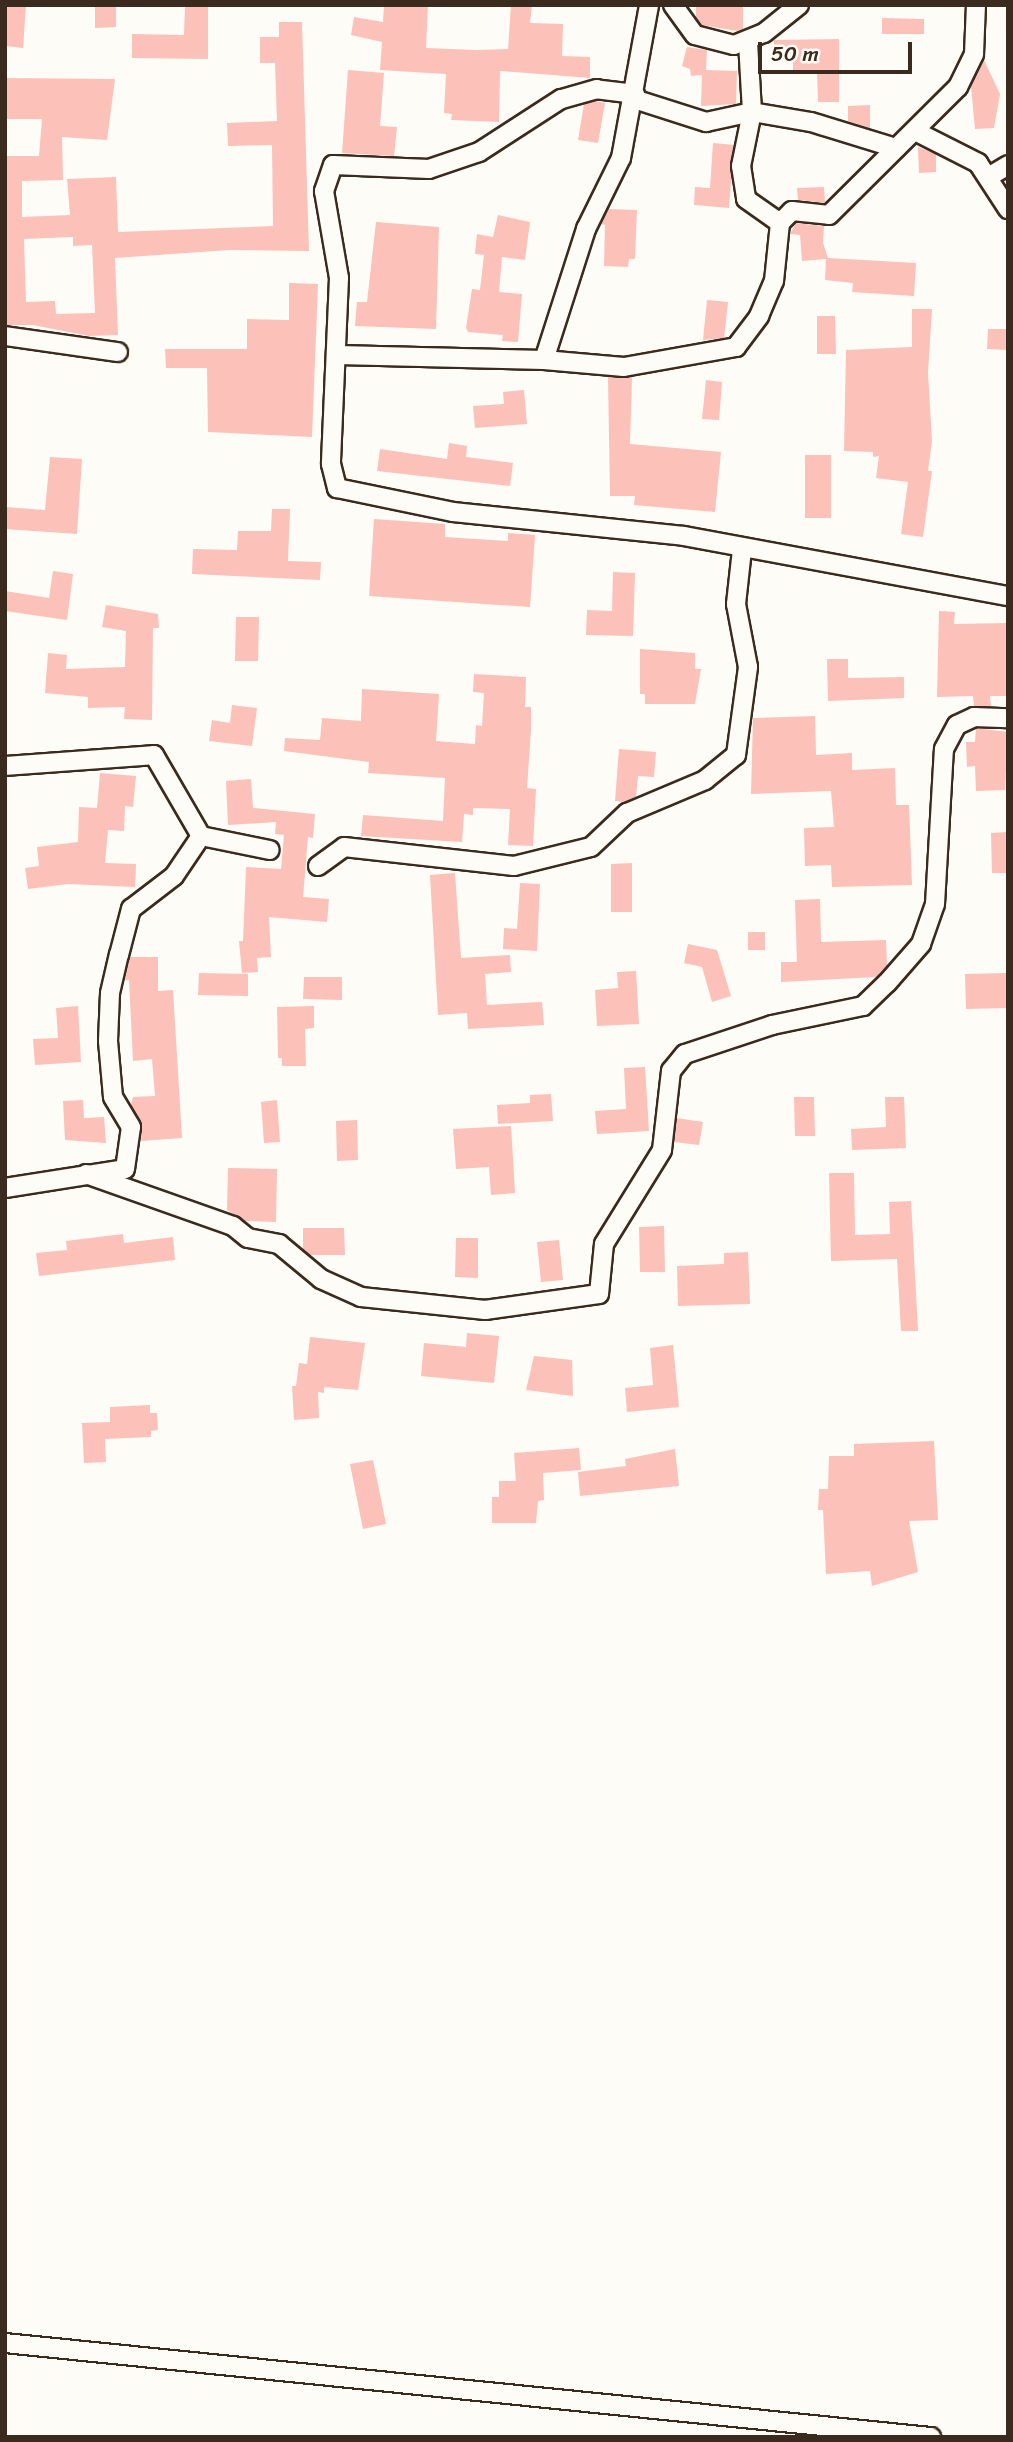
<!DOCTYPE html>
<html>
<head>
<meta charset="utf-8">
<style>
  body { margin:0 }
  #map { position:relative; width:1013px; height:2442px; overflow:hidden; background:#fdfcf7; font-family:Sriracha,sans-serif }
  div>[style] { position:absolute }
  .building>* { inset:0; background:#fcc1b9 }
  .roads { filter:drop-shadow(2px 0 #3b2a1e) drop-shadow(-2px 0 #3b2a1e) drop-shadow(0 2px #3b2a1e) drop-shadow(0 -2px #3b2a1e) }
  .street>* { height:18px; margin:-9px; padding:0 9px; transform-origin:9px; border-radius:9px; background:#fdfcf7 }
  span { translate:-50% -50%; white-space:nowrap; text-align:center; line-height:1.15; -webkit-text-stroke:7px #fdfcf7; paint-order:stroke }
  .frame { position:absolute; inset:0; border:7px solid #3b2a1e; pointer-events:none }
  .scale { position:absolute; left:758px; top:42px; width:154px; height:32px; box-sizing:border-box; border:4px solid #3b2a1e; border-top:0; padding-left:9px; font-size:21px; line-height:24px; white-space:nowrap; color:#3b2a1e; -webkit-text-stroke:5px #fdfcf7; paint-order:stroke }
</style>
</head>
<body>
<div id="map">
  <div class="building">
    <div style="clip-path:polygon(5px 5px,26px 5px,23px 48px,5px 46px)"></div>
    <div style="clip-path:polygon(95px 5px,116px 5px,116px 27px,95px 28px)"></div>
    <div style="clip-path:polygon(185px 5px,208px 5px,208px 59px,132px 58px,132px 34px,184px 35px)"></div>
    <div style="clip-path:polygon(384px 5px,428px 5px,426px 48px,476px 50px,508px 49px,511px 5px,532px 5px,530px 23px,563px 24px,562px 56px,590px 57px,590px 78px,500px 71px,499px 122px,451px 120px,452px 114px,444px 113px,446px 74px,380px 70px,382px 42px,351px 35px,354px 17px,383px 22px)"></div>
    <div style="clip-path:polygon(743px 5px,743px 29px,737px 31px,702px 25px,696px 17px,696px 7px)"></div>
    <div style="clip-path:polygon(882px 18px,924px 19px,924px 34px,882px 34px)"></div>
    <div style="clip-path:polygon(evenodd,279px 22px,302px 22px,309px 251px,229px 250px,115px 258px,118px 335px,89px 336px,33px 325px,5px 325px,5px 156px,39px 156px,42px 119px,5px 119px,5px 78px,115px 79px,107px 140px,62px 137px,63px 180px,22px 181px,22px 217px,70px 215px,67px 179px,116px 177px,118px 232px,273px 226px,272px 145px,228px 146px,227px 123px,277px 121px,275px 63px,260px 63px,260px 37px,279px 37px,279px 22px,73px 237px,73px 246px,92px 245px,95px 313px,56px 314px,55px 301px,26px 302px,24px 239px,73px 237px)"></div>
    <div style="clip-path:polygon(839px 39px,839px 102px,818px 102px,817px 70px,793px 70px,793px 57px,774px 57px,774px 40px)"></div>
    <div style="clip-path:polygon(687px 47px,707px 50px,706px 70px,737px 71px,736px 104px,701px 106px,702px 75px,691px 76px,690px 69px,682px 66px)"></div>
    <div style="clip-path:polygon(984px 60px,1000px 94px,994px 128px,975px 129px,971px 86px)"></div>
    <div style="clip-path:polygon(348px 70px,384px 73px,380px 126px,397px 127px,394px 156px,342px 153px)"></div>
    <div style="clip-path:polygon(595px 101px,605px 103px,598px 143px,578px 140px,584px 104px)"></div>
    <div style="clip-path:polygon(870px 105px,870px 128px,848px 121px,848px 106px)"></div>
    <div style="clip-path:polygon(713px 143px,734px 145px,729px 208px,694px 205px,695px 187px,710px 188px)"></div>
    <div style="clip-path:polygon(918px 147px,936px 154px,936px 172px,919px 173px)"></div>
    <div style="clip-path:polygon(824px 187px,825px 203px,798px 200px,797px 188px)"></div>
    <div style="clip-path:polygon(609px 209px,637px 210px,635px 259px,629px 259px,628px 267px,604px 266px,605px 225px,601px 224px)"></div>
    <div style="clip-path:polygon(498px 215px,530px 222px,525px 260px,502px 257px,499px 292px,522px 294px,518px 342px,502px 341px,503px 335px,468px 332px,466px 328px,472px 289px,480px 290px,484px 255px,475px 254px,477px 234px,493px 237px)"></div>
    <div style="clip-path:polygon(376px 222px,439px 227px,436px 329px,355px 326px,357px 302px,367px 302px)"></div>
    <div style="clip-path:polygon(796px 223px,824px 226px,823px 243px,828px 258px,916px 263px,914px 296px,852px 292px,853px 283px,825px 280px,826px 259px,802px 261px,800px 235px,790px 234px)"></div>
    <div style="clip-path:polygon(289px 283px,318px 284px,312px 437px,208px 432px,207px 368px,166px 368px,165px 349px,247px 349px,247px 319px,289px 320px)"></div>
    <div style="clip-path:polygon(707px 300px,728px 302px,724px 338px,703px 340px)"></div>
    <div style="clip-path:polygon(912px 309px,932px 309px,928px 373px,932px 441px,928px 471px,932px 471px,923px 537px,901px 534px,908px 482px,876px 478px,879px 456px,873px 457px,873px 452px,844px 451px,846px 350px,912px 347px)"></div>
    <div style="clip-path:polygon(817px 316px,835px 316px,836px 354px,817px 354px)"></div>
    <div style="clip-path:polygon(988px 329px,1008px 329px,1008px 350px,987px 349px)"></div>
    <div style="clip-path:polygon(608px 377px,632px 377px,630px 444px,721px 452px,715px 512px,634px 505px,635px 496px,610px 496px)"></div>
    <div style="clip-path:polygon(706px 380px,722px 382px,719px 420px,702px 419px)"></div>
    <div style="clip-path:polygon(524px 390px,527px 424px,475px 428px,473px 406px,504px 404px,503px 392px)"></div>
    <div style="clip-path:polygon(449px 443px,467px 446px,466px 457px,513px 463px,510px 486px,377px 471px,380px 449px,447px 459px)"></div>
    <div style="clip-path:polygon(805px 455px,831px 455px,831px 518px,805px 518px)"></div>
    <div style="clip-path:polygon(50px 457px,82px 459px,77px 534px,5px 529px,5px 507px,45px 510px)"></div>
    <div style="clip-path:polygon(272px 509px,290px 509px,288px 561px,321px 562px,320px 580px,192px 574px,193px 549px,237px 550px,238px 531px,271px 531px)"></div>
    <div style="clip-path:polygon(374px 519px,445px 524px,445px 537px,508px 541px,508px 533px,535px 535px,530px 607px,369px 596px)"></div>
    <div style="clip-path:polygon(53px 571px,73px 574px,67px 620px,5px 611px,5px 591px,49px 598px)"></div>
    <div style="clip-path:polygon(613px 572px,635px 573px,633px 636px,586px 635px,587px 610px,612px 611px)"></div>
    <div style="clip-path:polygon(106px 605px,158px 614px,159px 628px,153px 628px,152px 720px,124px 719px,125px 707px,88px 708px,88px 697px,45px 693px,48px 653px,67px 655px,66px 669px,125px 667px,126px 631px,102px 627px)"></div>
    <div style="clip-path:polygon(939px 611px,955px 612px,954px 624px,1007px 623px,1008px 696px,990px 696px,991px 706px,974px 706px,973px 696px,937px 697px)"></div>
    <div style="clip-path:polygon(236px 617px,259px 617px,258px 661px,235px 661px)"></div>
    <div style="clip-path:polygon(640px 649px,695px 653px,695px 669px,701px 669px,695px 704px,645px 704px,645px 694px,640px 694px)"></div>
    <div style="clip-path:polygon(827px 659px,848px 659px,848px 678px,904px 677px,904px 698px,828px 701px)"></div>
    <div style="clip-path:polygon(474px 674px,526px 677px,525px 707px,531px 707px,531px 730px,527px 788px,536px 789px,533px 846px,508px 845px,510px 809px,473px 808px,473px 815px,464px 814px,462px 842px,361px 836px,363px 815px,443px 821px,445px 778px,368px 773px,369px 762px,284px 751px,285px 738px,320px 740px,322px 718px,361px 721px,362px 689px,439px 694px,436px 741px,475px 744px,476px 725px,482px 726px,484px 693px,473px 692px)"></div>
    <div style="clip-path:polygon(232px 705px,257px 708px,252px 746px,209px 741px,212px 720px,230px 723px)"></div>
    <div style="clip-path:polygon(815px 716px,816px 755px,852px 753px,852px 770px,895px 768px,896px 805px,909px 805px,912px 885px,832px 887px,831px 865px,805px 866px,804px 828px,834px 827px,831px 791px,751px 794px,753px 718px)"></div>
    <div style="clip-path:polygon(976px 728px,1008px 732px,1005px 790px,976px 791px,975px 766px,967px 767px,966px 742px,975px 742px)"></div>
    <div style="clip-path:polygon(619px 749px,656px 752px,654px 777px,638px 776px,636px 797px,624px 802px,615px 801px)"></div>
    <div style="clip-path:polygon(100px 773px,136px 776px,133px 807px,125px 806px,124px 831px,108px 830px,105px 863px,136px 864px,135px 887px,68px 884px,28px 889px,25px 868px,39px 866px,37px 847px,78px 842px,79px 807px,97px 808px)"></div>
    <div style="clip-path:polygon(251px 779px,253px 808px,315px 814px,313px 838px,308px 837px,303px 897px,329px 899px,327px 922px,269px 917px,271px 957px,257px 958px,258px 972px,242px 973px,239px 941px,243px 941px,246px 867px,281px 869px,284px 835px,275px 834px,276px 822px,228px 825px,226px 781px)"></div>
    <div style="clip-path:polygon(1008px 832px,1008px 873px,992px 873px,991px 833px)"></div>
    <div style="clip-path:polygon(632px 863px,632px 912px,611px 912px,611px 864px)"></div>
    <div style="clip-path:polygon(455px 873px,461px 958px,510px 955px,511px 972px,485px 974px,487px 1005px,542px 1002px,544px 1025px,468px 1029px,467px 1013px,438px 1015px,430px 875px)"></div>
    <div style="clip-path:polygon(520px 883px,540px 884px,537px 951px,503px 949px,504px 928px,517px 929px)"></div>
    <div style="clip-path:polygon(820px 899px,821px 942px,886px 940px,887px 966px,876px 977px,781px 982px,781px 962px,797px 962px,795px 900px)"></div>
    <div style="clip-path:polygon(748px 932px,765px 932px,765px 950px,748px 950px)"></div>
    <div style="clip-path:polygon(688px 944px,717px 950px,731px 996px,712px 1002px,702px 967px,684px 963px)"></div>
    <div style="clip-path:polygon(130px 957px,158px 957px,158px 991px,173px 990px,182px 1138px,141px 1141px,142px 1128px,131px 1105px,133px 1097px,155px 1096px,152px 1059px,133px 1061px,129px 980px,125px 980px)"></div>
    <div style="clip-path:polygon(636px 971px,639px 1024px,597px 1026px,595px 990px,618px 988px,617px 972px)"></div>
    <div style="clip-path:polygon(199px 973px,248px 974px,248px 996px,198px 995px)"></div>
    <div style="clip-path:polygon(1008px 973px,1008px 1008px,966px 1009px,965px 974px)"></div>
    <div style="clip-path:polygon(304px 977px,342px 977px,342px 1000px,303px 999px)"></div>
    <div style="clip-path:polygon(78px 1006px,81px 1062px,35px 1065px,33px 1039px,58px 1038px,56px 1008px)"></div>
    <div style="clip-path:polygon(314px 1006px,314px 1028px,305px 1029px,306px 1066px,282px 1066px,282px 1058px,278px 1058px,277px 1007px)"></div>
    <div style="clip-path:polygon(645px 1067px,649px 1131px,597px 1134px,595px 1111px,626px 1109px,624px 1068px)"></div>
    <div style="clip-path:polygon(551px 1094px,553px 1121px,498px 1124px,497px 1105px,530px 1103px,530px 1095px)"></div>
    <div style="clip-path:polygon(794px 1097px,814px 1097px,815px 1136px,795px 1136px)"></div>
    <div style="clip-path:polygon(885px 1097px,904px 1097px,906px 1148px,852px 1150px,851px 1129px,886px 1127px)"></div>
    <div style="clip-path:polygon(83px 1100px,84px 1118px,104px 1117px,106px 1143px,65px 1140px,63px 1101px)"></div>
    <div style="clip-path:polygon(277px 1100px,280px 1142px,264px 1143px,261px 1102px)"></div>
    <div style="clip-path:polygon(677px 1118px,703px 1122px,699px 1145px,674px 1142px)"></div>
    <div style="clip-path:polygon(357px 1120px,358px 1160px,337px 1161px,336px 1121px)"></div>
    <div style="clip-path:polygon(511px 1126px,515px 1193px,491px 1195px,489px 1167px,456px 1169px,453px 1129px)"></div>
    <div style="clip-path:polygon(228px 1168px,277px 1169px,276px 1222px,245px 1221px,227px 1210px)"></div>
    <div style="clip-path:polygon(829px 1173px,854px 1173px,855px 1235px,890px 1234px,889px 1202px,911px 1201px,918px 1331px,901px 1331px,897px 1259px,831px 1261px)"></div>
    <div style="clip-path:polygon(664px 1226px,665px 1272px,640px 1272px,639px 1227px)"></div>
    <div style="clip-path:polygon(303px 1228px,344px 1228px,345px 1255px,310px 1255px,303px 1249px)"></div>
    <div style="clip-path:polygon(123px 1234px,124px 1243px,173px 1237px,175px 1260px,39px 1276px,36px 1253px,67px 1250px,66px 1241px)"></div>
    <div style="clip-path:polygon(456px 1238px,478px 1238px,478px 1278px,455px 1277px)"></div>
    <div style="clip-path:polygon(559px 1240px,563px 1280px,541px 1282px,537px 1242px)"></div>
    <div style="clip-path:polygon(748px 1252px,750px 1304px,678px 1306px,677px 1266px,724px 1264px,724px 1253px)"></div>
    <div style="clip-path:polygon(467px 1333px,499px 1336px,494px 1383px,421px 1376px,424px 1343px,466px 1347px)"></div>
    <div style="clip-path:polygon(310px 1337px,365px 1343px,358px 1390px,324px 1387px,324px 1393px,318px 1392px,319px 1418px,294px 1420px,292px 1386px,296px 1386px,299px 1363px,307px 1364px)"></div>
    <div style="clip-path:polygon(673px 1345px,679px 1407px,627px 1412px,625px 1388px,653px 1385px,650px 1348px)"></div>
    <div style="clip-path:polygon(534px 1356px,572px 1360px,573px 1396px,526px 1390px)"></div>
    <div style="clip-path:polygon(150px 1405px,150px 1413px,157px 1413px,158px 1430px,151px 1431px,151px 1437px,105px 1439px,106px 1462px,84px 1463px,82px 1423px,110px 1422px,110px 1407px)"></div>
    <div style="clip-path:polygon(934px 1441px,938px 1520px,909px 1521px,918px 1572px,872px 1586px,870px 1571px,826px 1574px,823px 1510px,818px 1510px,819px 1489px,828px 1489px,829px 1456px,854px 1456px,854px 1444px)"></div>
    <div style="clip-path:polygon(579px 1448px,581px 1470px,543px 1473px,544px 1500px,538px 1501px,536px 1523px,492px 1523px,492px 1497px,499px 1497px,499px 1481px,516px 1481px,514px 1453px)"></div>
    <div style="clip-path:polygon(675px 1449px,679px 1486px,580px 1496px,578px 1472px,626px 1466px,625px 1459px)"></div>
    <div style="clip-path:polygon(373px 1460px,386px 1524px,363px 1529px,350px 1464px)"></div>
  </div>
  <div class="roads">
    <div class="street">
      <div style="left:673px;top:5px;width:37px;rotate:54deg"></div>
      <div style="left:695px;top:35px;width:40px;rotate:14.4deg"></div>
      <div style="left:734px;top:45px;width:32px;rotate:-22deg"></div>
      <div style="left:764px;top:33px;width:45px;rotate:-38.7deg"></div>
      <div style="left:748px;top:42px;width:70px;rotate:86.7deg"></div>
      <div style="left:752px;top:112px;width:55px;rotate:101.5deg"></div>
      <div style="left:741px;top:166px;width:33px;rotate:81deg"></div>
      <div style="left:746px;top:199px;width:42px;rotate:35.2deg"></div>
      <div style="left:635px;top:94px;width:38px;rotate:-173deg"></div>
      <div style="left:597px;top:89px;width:37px;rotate:164deg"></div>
      <div style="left:561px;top:99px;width:98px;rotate:147.1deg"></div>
      <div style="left:479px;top:152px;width:53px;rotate:161.2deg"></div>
      <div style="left:429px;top:169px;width:96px;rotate:-177.6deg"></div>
      <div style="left:333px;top:165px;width:28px;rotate:109deg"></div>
      <div style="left:324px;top:191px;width:88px;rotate:80.2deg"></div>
      <div style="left:339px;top:278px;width:186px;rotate:92.5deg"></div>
      <div style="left:331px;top:464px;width:25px;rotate:76deg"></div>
      <div style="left:337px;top:488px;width:118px;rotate:11.7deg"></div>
      <div style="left:453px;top:512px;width:232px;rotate:5.9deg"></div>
      <div style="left:684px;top:536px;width:330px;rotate:10.5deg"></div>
      <div style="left:634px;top:99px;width:76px;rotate:17.7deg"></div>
      <div style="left:706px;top:122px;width:47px;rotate:-12.3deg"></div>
      <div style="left:752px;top:112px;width:60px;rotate:9.6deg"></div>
      <div style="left:811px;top:122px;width:89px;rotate:17deg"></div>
      <div style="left:915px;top:131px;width:71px;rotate:26.9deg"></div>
      <div style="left:978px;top:163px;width:55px;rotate:56.9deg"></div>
      <div style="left:990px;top:176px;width:21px;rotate:-31deg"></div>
      <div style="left:5px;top:336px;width:114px;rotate:8.1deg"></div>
      <div style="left:338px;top:355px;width:206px;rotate:1.4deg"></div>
      <div style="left:544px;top:360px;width:80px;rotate:5deg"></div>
      <div style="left:624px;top:367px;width:114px;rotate:-10.1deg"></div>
      <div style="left:736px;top:347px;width:39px;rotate:-53deg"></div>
      <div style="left:759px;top:316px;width:38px;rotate:-67deg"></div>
      <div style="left:774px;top:281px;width:58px;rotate:-84.1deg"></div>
      <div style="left:780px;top:223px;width:17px;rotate:-45deg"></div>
      <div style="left:792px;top:211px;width:37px;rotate:6deg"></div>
      <div style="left:829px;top:215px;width:182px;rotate:-44.8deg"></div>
      <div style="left:958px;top:87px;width:37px;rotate:-64deg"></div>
      <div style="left:974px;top:54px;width:49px;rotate:-87.7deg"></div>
      <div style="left:544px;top:360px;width:138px;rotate:-72.2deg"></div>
      <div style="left:586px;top:229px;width:79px;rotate:-63.8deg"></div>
      <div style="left:621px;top:158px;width:156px;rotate:-79.6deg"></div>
      <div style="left:5px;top:766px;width:149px;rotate:-4.2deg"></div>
      <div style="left:154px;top:755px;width:94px;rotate:59.9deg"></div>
      <div style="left:201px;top:836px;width:70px;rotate:11.5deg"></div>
      <div style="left:318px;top:866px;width:32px;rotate:-36deg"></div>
      <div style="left:344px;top:847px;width:171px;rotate:6.4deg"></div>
      <div style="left:514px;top:866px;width:79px;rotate:-13.9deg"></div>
      <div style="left:591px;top:847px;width:50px;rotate:-43.4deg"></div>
      <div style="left:627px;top:813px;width:85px;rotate:-22.9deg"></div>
      <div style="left:705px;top:780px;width:40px;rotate:-39deg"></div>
      <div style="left:736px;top:755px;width:89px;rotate:-82.2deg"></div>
      <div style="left:748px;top:667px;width:64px;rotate:-100.8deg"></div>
      <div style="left:736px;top:604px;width:54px;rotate:-83.7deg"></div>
      <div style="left:86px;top:1174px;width:156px;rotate:19.5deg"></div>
      <div style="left:233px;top:1226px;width:19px;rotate:39deg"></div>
      <div style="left:248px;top:1238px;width:32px;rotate:11deg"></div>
      <div style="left:279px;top:1244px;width:55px;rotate:39.8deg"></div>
      <div style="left:321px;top:1279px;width:44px;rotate:24.2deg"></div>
      <div style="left:361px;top:1297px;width:125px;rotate:6deg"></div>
      <div style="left:485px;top:1310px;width:115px;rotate:-8deg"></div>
      <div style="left:599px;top:1294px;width:50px;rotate:-84.3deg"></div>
      <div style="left:604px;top:1244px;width:110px;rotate:-58.3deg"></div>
      <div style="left:662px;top:1150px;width:80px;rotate:-83.5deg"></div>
      <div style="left:671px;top:1071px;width:22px;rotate:-51deg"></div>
      <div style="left:685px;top:1054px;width:92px;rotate:-18.4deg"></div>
      <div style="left:772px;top:1025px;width:93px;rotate:-11.8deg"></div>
      <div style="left:863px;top:1006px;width:33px;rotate:-44deg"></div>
      <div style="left:887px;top:983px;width:52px;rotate:-48.9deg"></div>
      <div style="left:921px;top:944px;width:42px;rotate:-70.7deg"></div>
      <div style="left:935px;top:904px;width:155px;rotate:-86.7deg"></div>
      <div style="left:944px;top:749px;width:27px;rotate:-62deg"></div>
      <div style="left:957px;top:725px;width:19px;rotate:-25deg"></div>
      <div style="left:974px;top:717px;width:34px;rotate:2deg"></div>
      <div style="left:5px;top:1188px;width:121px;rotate:-9deg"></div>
      <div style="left:125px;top:1169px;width:42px;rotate:-81.9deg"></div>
      <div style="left:131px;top:1127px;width:35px;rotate:-121deg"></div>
      <div style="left:113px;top:1097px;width:56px;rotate:-95.1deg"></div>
      <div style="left:108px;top:1041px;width:48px;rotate:-87.6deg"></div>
      <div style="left:110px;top:993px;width:39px;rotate:-77deg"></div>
      <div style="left:119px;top:955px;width:48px;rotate:-75.4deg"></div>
      <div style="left:131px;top:909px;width:54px;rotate:-37.5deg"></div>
      <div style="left:174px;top:876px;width:48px;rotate:-56deg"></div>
      <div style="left:5px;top:2343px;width:931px;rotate:5.8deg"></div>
    </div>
  </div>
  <div class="frame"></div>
  <div class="scale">50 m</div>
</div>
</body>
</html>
